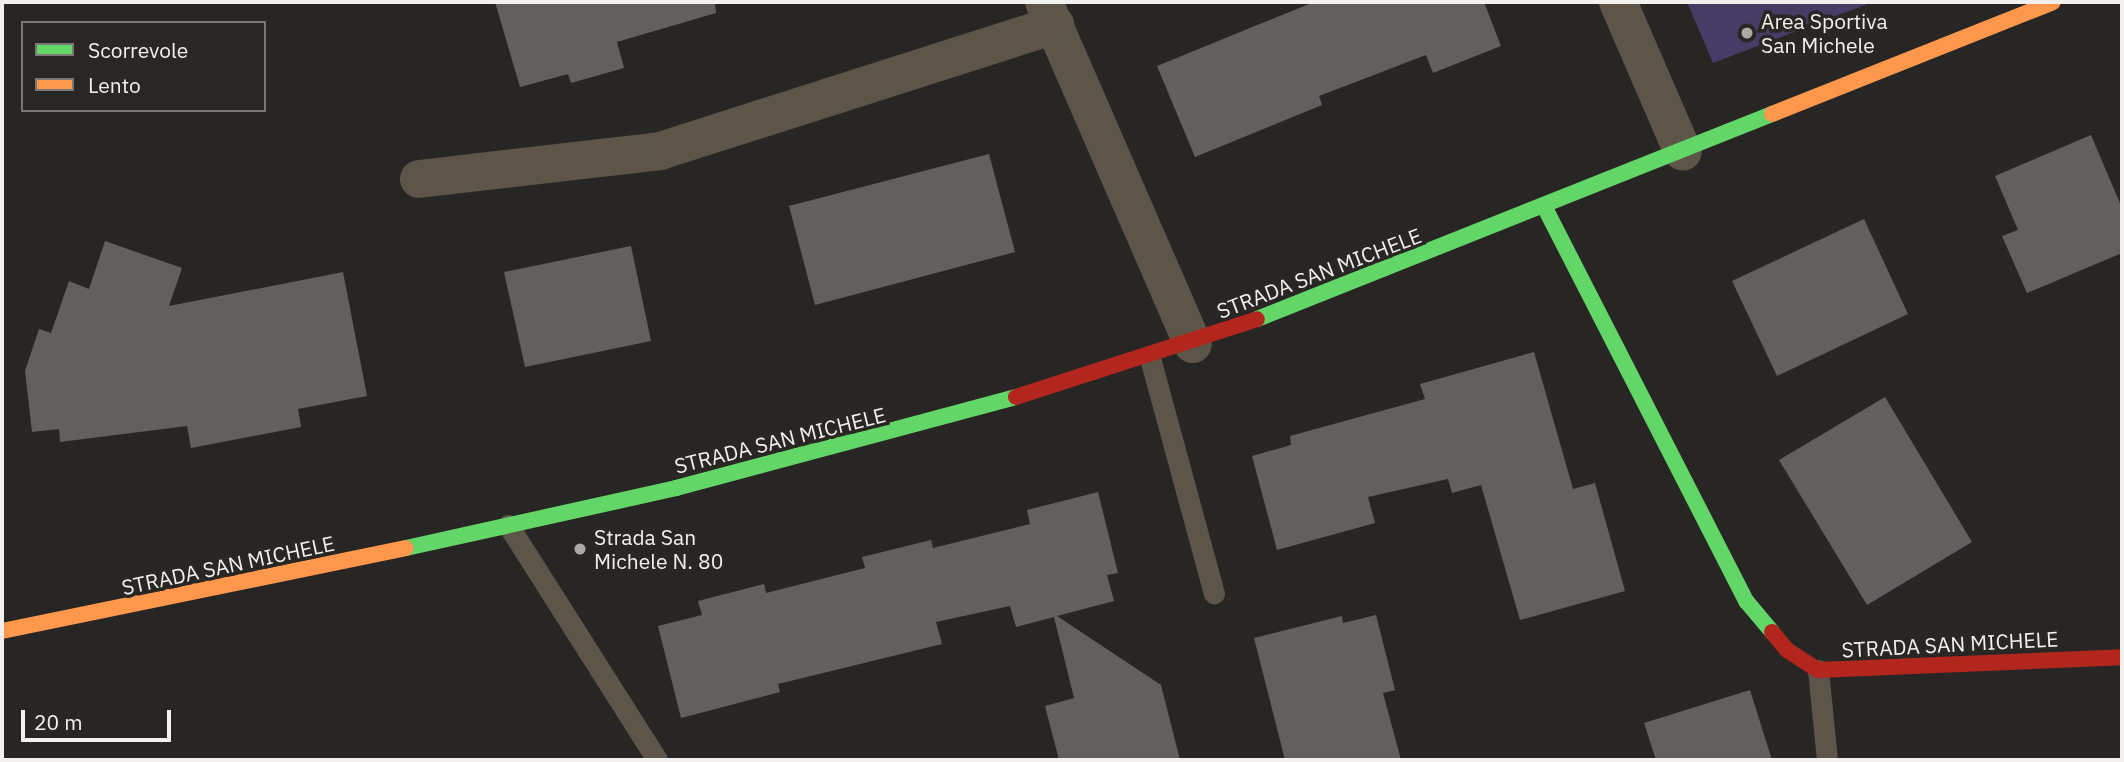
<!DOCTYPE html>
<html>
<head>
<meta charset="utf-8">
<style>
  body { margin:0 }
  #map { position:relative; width:2124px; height:762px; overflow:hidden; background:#282624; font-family:"IBM Plex Sans",sans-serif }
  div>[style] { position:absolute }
  .green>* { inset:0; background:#473c65 }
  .building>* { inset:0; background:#62605f }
  .lane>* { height:21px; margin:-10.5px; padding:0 10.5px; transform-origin:10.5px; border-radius:10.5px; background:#5c5548 }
  .street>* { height:38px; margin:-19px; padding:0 19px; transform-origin:19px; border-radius:19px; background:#5c5548 }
  .fast>* { height:16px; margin:-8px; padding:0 8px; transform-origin:8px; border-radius:8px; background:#63d668 }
  .slow>* { height:16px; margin:-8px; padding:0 8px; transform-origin:8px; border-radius:8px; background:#ff974d }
  .jam>* { height:16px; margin:-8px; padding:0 8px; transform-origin:8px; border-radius:8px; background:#b3261e }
  .dots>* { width:19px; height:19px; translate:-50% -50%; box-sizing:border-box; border:4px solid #292723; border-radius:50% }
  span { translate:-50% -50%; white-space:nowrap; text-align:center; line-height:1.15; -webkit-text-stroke:7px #292723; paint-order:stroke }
  .poi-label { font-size:21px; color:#f3f1ee }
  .left { translate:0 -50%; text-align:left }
  .street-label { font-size:21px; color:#f3f1ee }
  .frame { position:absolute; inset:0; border:4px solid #f3f1ee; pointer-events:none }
  .legend { position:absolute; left:21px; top:21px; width:245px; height:91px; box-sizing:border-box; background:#292723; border:2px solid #7a7874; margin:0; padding:9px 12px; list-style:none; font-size:21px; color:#f3f1ee }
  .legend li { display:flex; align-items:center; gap:14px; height:35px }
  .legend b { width:35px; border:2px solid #7a7874 }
  .scale { position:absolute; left:21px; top:710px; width:150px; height:32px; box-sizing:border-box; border:4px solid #f3f1ee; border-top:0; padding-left:9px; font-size:21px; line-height:24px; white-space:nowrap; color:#f3f1ee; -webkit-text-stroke:5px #292723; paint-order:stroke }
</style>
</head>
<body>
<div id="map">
  <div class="green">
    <div style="clip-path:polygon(1687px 2px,1873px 2px,1713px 63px)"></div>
  </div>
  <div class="building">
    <div style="clip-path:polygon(495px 2px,715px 2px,716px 13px,617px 42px,624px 68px,571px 83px,568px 74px,520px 87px)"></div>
    <div style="clip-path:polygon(1314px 2px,1484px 2px,1501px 46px,1433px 73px,1426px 55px,1319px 96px,1322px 105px,1195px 157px,1157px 66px)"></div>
    <div style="clip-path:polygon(2091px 135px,2122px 208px,2122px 253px,2027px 293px,2002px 236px,2018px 230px,1995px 176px)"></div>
    <div style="clip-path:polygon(989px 154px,1015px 252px,815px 305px,789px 206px)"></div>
    <div style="clip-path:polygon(1864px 219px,1908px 314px,1777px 376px,1732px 281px)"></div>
    <div style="clip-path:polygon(105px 241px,182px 268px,169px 306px,343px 272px,367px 396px,298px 409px,301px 427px,191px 448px,187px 426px,60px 442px,59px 429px,32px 432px,25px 371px,39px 329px,51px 333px,69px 281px,89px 289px)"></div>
    <div style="clip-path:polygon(631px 246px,651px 341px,525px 367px,504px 272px)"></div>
    <div style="clip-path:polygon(1534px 352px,1573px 489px,1595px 483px,1625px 591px,1520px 620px,1481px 485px,1452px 493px,1448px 479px,1368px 497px,1375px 523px,1277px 550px,1252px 456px,1291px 445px,1290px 436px,1425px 399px,1420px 384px)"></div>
    <div style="clip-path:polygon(1885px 397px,1972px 542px,1867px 605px,1779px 460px)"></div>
    <div style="clip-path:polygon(1098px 492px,1118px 573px,1107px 575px,1114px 601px,1057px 616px,1161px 685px,1180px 760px,1059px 760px,1045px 706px,1074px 698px,1054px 617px,1016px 627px,1010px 606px,936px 622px,942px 644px,778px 684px,780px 692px,681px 718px,658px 626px,702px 615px,698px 601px,764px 584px,766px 593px,865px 568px,862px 557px,931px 540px,933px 548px,1030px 524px,1027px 510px)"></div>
    <div style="clip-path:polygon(1376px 615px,1395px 690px,1383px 693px,1401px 760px,1285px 760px,1254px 638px,1342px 616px,1343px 623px)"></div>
    <div style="clip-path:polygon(1750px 690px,1772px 760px,1656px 760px,1644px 723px)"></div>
  </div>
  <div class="lane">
    <div style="left:1150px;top:358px;width:244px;rotate:74.8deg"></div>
    <div style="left:508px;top:525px;width:278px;rotate:57.6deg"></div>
    <div style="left:1818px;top:670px;width:90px;rotate:84.3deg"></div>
  </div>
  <div class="street">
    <div style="left:1044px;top:2px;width:373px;rotate:66.5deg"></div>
    <div style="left:1618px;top:2px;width:163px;rotate:66.6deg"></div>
    <div style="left:419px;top:179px;width:243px;rotate:-6.6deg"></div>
    <div style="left:660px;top:151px;width:415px;rotate:-17.7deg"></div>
  </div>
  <div class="fast">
    <div style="left:1545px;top:208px;width:443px;rotate:62.9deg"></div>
    <div style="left:1747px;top:602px;width:39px;rotate:50deg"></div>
    <div style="left:1257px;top:319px;width:554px;rotate:-21.71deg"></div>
    <div style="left:406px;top:548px;width:277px;rotate:-12.5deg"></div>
    <div style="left:676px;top:488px;width:352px;rotate:-15deg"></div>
  </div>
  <div class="slow">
    <div style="left:1772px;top:114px;width:302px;rotate:-21.7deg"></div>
    <div style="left:2px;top:631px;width:412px;rotate:-11.6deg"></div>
  </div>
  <div class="jam">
    <div style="left:1016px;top:397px;width:253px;rotate:-17.9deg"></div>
    <div style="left:1772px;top:632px;width:23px;rotate:50deg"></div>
    <div style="left:1787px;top:650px;width:37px;rotate:33deg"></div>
    <div style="left:1818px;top:670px;width:304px;rotate:-2.4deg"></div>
  </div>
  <div class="dots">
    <div style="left:1747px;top:33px;background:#acaaa7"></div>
    <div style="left:580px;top:549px;background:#acaaa7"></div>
  </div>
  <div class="poi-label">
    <span class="left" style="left:1761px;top:33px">Area Sportiva<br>San Michele</span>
    <span class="left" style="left:594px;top:549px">Strada San<br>Michele N. 80</span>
  </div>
  <div class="street-label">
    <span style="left:1319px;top:273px;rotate:-21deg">STRADA SAN MICHELE</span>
    <span style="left:780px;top:440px;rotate:-14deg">STRADA SAN MICHELE</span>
    <span style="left:228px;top:565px;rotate:-12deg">STRADA SAN MICHELE</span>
    <span style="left:1950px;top:644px;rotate:-3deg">STRADA SAN MICHELE</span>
  </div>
  <div class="frame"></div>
  <ul class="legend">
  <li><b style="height:9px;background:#63d668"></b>Scorrevole</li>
  <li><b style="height:9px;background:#ff974d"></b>Lento</li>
  </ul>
  <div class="scale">20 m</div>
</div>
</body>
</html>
